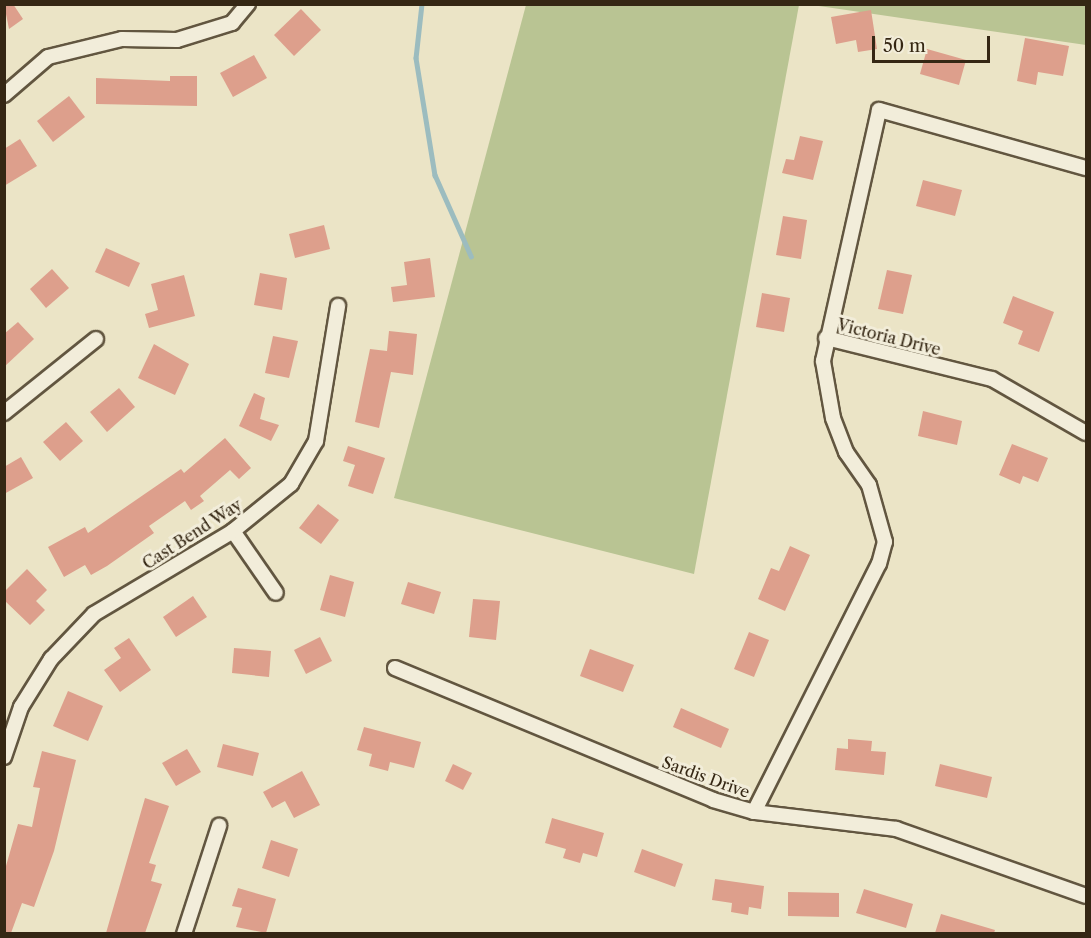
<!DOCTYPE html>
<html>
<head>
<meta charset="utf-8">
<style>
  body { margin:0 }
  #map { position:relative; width:1091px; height:938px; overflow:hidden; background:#ebe4c6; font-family:"Libre Caslon Text",serif }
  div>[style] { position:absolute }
  .green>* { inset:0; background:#b9c493 }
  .stream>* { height:4.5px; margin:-2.25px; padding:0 2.25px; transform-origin:2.25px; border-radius:2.25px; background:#9cbcbf }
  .building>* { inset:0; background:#dd9f8c }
  .roads { filter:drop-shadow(2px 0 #625640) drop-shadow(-2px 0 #625640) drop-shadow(0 2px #625640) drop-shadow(0 -2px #625640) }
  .street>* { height:14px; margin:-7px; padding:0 7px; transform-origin:7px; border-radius:7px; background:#f2edda }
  span { translate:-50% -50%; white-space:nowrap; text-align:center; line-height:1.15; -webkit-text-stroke:6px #f2edda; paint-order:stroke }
  .street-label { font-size:16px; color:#352714 }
  .frame { position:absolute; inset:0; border:6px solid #352714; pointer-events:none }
  .scale { position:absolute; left:872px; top:36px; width:118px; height:27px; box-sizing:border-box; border:3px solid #352714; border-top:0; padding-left:8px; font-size:18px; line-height:21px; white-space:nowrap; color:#352714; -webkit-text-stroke:4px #f2edda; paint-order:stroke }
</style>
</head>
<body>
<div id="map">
  <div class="green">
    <div style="clip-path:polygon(526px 5px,799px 5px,694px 574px,394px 498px)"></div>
    <div style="clip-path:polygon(812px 5px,1086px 5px,1086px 45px)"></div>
  </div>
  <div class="stream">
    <div style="left:422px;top:4px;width:54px;rotate:96.3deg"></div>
    <div style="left:416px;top:58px;width:119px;rotate:80.8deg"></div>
    <div style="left:435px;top:175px;width:89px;rotate:66deg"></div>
  </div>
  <div class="building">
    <div style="clip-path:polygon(4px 4px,13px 4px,23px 19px,9px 29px)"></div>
    <div style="clip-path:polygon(301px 9px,321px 30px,294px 56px,274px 35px)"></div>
    <div style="clip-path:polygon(871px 10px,877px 49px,858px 52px,856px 40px,836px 44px,831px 17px)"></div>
    <div style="clip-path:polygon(1025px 38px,1069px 46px,1063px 76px,1038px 72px,1036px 85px,1017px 81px)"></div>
    <div style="clip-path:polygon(927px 49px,966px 60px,959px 85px,920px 74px)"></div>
    <div style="clip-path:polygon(254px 55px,267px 78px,233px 97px,220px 73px)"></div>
    <div style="clip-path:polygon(170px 76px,197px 76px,197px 106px,96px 104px,96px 78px,170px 81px)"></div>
    <div style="clip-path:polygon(69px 96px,85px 117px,53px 142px,37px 121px)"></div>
    <div style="clip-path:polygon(800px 136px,823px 141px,813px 180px,782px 173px,786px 159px,794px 160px)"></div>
    <div style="clip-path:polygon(20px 139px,37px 166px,4px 186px,4px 149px)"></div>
    <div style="clip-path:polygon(923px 180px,962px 190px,955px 216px,916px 206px)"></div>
    <div style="clip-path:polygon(783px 216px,807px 220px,801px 259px,776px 255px)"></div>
    <div style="clip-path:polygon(324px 225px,330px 249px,295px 258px,289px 234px)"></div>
    <div style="clip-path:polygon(106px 248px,140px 263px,129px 287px,95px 272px)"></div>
    <div style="clip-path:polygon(430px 258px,435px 297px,393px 302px,391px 287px,407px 285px,404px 262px)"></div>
    <div style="clip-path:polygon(52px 269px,69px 288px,46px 308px,30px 289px)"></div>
    <div style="clip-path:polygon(887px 270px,912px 275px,903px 314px,878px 309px)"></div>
    <div style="clip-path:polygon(260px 273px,287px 278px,282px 310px,254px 305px)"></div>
    <div style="clip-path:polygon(184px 275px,195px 316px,149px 328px,145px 314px,158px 310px,151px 284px)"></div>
    <div style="clip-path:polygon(762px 293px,790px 298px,784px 332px,756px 327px)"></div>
    <div style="clip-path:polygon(1013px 296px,1054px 312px,1039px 352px,1018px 344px,1023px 331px,1003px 323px)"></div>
    <div style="clip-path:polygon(18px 322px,34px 339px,4px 367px,4px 334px)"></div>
    <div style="clip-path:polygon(389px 331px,417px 334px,413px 375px,391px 372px,379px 428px,355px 422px,370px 349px,387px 351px)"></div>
    <div style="clip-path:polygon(273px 336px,298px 341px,289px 378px,265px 373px)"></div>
    <div style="clip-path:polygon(154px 344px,189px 364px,175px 395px,138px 378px)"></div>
    <div style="clip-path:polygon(119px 388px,135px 407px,107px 432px,90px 412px)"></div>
    <div style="clip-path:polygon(254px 393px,265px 398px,260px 419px,279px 425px,271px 441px,239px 426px)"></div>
    <div style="clip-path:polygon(923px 411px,962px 421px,957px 445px,918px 436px)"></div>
    <div style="clip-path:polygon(66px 422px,83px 441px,60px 461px,43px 442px)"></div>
    <div style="clip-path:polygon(225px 438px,251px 468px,239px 479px,230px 470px,200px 496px,204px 501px,191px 510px,185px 501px,149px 526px,154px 533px,107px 566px,91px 575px,85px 565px,64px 577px,48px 547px,85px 527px,88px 533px,181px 469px,184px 473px)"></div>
    <div style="clip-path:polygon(1012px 444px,1048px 458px,1038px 482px,1023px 476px,1020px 484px,999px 475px)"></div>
    <div style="clip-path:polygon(348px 446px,385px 458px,373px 494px,348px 486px,355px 465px,343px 461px)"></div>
    <div style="clip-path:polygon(21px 457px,33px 478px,4px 494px,4px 467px)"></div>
    <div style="clip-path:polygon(318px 504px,339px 520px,321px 544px,299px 528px)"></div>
    <div style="clip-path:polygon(790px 546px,810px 555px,785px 611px,758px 599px,771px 568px,779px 571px)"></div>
    <div style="clip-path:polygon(27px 569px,47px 590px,36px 601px,45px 610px,30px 625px,4px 600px,4px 592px)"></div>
    <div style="clip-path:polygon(330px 575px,354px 582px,345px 617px,320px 610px)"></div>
    <div style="clip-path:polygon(408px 582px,441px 592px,434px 614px,401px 604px)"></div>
    <div style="clip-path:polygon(193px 596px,207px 617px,176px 637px,163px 617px)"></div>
    <div style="clip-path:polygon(473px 599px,500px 601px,496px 640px,469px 637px)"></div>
    <div style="clip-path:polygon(749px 632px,769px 640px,754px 677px,734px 669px)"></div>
    <div style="clip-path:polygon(320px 637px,332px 661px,306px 674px,294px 650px)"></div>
    <div style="clip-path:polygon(129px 638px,151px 670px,120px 692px,104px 670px,121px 658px,114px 648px)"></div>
    <div style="clip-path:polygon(234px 648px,271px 651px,269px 677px,232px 673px)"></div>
    <div style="clip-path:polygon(590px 649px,634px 665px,623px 692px,580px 676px)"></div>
    <div style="clip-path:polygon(68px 691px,103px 706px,88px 741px,53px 726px)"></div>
    <div style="clip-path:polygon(681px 708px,729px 729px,721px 748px,673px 727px)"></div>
    <div style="clip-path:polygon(364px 727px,421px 742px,414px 768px,390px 762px,388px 771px,369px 766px,372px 754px,357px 750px)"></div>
    <div style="clip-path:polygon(848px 739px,872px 741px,871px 751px,886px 752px,884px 775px,835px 770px,837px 748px,848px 749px)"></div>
    <div style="clip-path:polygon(223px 744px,259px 753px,253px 776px,217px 767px)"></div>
    <div style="clip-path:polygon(187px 749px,201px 772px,176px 786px,162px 763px)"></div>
    <div style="clip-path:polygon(42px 751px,76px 760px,54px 851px,34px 907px,22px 903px,11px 933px,4px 933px,4px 873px,18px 824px,32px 827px,40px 788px,33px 787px)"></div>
    <div style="clip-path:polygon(453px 764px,472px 773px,463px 790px,445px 781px)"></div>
    <div style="clip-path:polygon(940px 764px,992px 777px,987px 798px,935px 786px)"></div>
    <div style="clip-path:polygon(302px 771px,320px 805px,294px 818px,285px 801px,272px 808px,263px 792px)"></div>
    <div style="clip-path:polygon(145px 798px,169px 806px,149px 863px,156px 865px,151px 881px,162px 884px,145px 933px,106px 933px)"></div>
    <div style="clip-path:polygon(552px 818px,604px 833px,597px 857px,583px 853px,580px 863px,563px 858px,566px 849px,545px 843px)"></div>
    <div style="clip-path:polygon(271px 840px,298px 849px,289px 877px,262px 868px)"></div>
    <div style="clip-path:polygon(642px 849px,683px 864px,675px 887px,634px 872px)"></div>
    <div style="clip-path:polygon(715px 879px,764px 886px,761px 909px,749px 907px,748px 915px,731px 912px,732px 903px,712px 900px)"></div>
    <div style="clip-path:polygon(238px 888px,276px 899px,266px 933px,236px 927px,242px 908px,232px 906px)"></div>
    <div style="clip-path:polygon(864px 889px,913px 904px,906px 928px,856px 913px)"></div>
    <div style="clip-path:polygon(788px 892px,839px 893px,839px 917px,788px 916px)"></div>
    <div style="clip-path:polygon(941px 914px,995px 930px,994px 933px,935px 933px)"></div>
  </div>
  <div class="roads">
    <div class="street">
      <div style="left:4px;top:95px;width:58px;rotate:-40.8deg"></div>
      <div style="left:48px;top:57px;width:76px;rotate:-13.7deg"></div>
      <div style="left:122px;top:39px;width:55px;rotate:1deg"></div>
      <div style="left:177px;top:40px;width:58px;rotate:-17.2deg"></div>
      <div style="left:232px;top:23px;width:25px;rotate:-50deg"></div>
      <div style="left:826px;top:338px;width:171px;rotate:13.9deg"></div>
      <div style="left:992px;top:379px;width:108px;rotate:29.9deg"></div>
      <div style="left:4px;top:413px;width:118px;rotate:-38.8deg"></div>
      <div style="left:233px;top:531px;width:75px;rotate:55.3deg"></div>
      <div style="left:395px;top:668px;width:344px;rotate:22.5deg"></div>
      <div style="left:713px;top:800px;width:43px;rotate:16.3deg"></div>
      <div style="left:754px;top:812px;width:143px;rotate:6.8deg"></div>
      <div style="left:896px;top:829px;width:201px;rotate:19.4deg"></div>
      <div style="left:4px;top:757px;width:53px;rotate:-71.2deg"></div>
      <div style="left:21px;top:707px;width:57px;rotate:-58deg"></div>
      <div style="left:51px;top:659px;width:62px;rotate:-46.3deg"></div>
      <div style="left:94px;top:614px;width:162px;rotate:-30.8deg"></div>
      <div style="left:233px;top:531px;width:75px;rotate:-39deg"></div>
      <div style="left:291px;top:484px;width:50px;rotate:-59.8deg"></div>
      <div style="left:316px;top:441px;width:137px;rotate:-80.7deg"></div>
      <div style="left:754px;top:812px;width:278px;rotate:-63.3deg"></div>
      <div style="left:879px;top:564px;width:23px;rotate:-75deg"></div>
      <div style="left:885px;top:542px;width:59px;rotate:-105.7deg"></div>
      <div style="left:869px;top:485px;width:40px;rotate:-124.9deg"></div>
      <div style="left:846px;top:452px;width:36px;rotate:-111deg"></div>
      <div style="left:833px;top:418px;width:58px;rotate:-100deg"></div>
      <div style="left:823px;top:361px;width:257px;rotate:-77.4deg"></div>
      <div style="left:879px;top:110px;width:215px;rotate:15.7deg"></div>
      <div style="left:184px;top:934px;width:114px;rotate:-72deg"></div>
    </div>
  </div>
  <div class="street-label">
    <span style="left:889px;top:337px;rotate:14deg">Victoria Drive</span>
    <span style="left:192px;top:534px;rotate:-33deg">Cast Bend Way</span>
    <span style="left:706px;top:777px;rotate:20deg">Sardis Drive</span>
  </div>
  <div class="frame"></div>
  <div class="scale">50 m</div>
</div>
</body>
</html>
